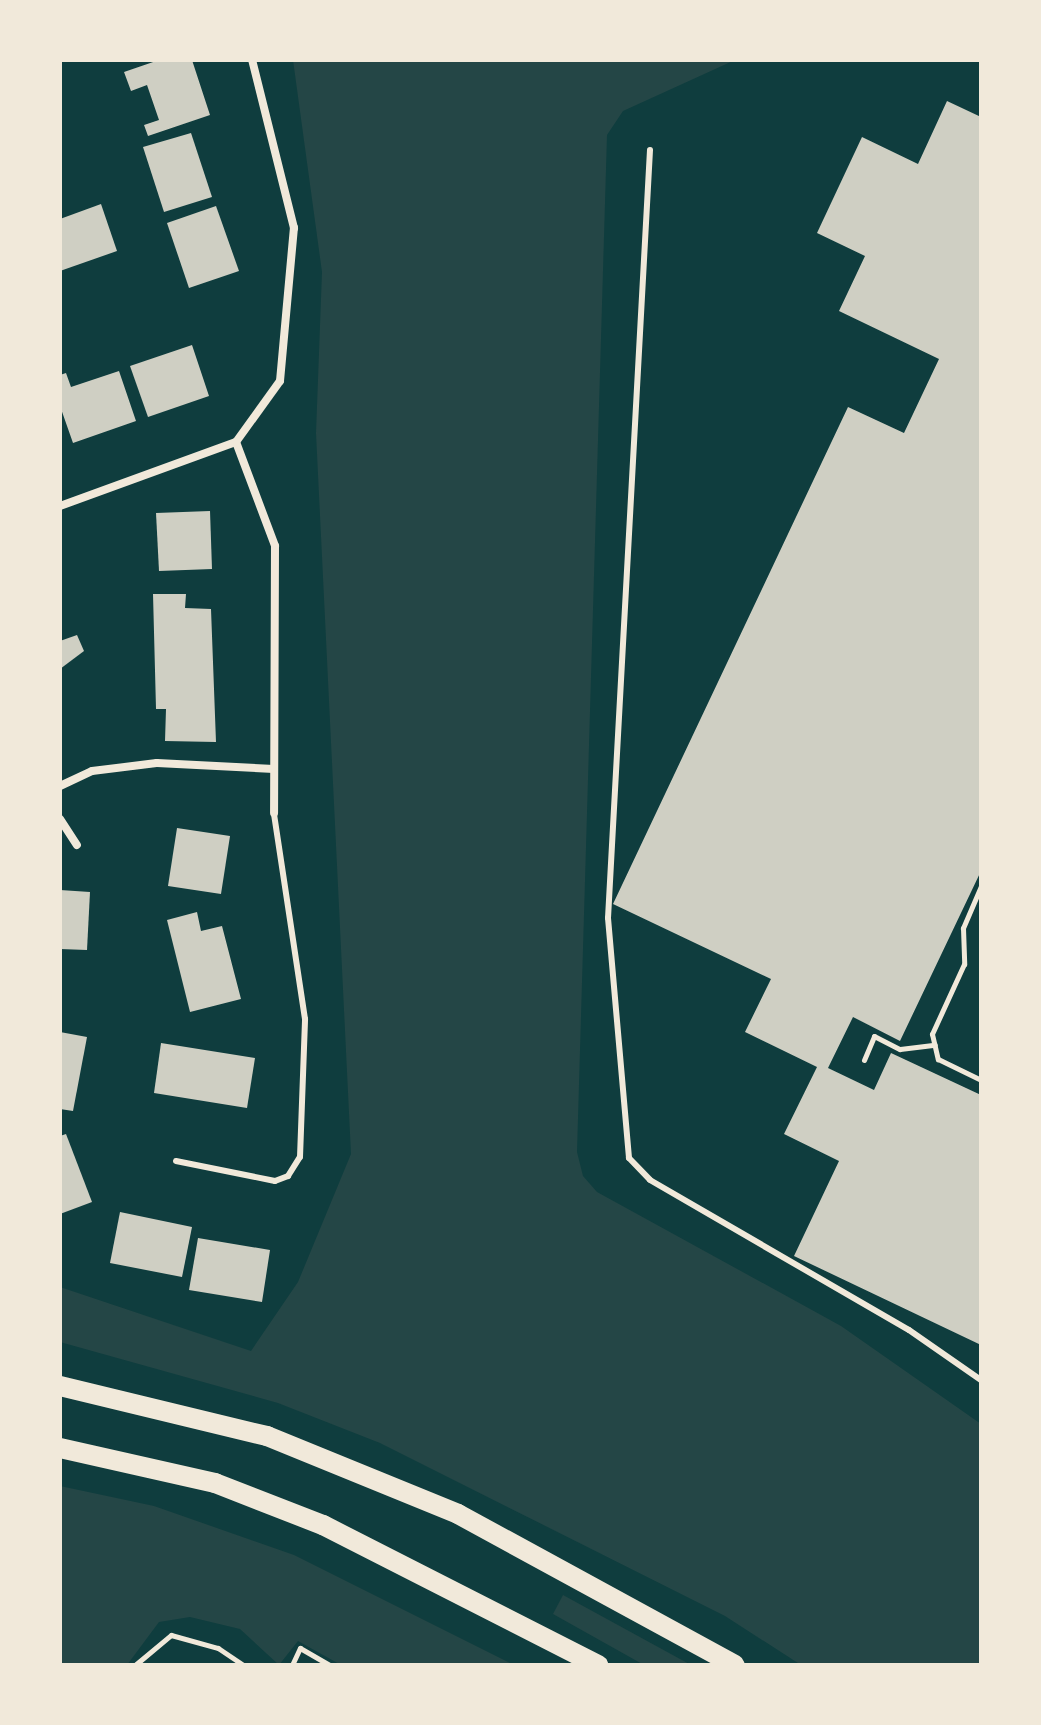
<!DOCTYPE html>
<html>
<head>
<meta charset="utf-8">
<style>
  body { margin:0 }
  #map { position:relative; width:1041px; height:1725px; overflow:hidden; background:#0f3d3e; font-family:Raleway,sans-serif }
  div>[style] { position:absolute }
  .green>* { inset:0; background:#244646 }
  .building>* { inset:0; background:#cfcfc3 }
  .path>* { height:5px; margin:-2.5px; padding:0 2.5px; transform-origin:2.5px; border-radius:2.5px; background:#f1e9da }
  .service>* { height:6px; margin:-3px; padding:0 3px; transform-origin:3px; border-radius:3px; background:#f1e9da }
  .minor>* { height:8px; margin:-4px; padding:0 4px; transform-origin:4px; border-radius:4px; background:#f1e9da }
  .primary>* { height:20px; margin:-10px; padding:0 10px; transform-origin:10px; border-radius:10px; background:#f1e9da }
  span { translate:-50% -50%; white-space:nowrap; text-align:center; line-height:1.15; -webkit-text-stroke:6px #f1e9da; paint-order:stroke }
  .frame { position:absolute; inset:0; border:62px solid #f1e9da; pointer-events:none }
</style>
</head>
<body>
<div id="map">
  <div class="green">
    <div style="clip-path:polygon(293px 60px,735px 60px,623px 111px,607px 135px,577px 1152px,583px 1176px,597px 1192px,841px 1326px,981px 1424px,981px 1665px,801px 1665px,725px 1616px,380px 1443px,278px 1403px,60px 1342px,60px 1287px,251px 1351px,298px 1282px,351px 1154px,316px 433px,322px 272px)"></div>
    <div style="clip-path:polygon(60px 1486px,154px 1506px,294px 1555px,514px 1665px,341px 1665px,298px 1641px,279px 1665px,240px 1629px,190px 1617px,159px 1622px,127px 1665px,60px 1665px)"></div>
    <div style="clip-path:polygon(563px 1595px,691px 1665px,644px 1665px,553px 1614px)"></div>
  </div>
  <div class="building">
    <div style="clip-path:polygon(159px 60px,192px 60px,210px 115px,148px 136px,144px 125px,159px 120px,147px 85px,131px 91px,124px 72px)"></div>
    <div style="clip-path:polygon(947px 101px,981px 117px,981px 871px,900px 1041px,853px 1017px,828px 1068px,874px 1090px,891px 1053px,981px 1095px,981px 1345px,794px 1256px,839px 1161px,784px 1134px,817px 1067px,745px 1032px,771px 979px,613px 904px,848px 407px,904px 433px,939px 359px,839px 311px,865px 256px,817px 233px,862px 137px,918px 164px)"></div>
    <div style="clip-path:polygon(191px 133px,212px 197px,164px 212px,143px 147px)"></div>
    <div style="clip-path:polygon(101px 204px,117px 251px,60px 271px,60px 219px)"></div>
    <div style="clip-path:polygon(216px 206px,239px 271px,189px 288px,167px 223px)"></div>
    <div style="clip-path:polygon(192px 345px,209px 396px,148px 417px,130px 366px)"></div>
    <div style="clip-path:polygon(119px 371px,136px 421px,73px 443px,60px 406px,60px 375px,66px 373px,71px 387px)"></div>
    <div style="clip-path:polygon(210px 511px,212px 569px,159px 571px,156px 513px)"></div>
    <div style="clip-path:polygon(153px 594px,186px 594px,185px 608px,211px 609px,216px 742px,165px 741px,166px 709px,156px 709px)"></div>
    <div style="clip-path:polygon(77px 635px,84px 651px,60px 669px,60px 641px)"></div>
    <div style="clip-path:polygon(177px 828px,230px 836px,221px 894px,168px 886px)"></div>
    <div style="clip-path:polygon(60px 890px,90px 892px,87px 950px,60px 949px)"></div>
    <div style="clip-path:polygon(197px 912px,201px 931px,222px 926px,241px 999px,190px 1012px,167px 920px)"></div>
    <div style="clip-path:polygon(60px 1032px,87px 1037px,73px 1111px,60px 1109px)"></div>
    <div style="clip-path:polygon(161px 1043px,255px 1058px,247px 1108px,154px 1093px)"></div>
    <div style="clip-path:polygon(66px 1134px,92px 1202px,60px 1214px,60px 1136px)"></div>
    <div style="clip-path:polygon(120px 1212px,192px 1227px,182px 1277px,110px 1263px)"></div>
    <div style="clip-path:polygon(198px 1238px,270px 1250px,262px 1302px,189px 1290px)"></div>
  </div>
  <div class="path">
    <div style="left:981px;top:886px;width:46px;rotate:113.2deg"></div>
    <div style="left:963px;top:928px;width:36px;rotate:88deg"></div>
    <div style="left:964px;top:964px;width:77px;rotate:114.6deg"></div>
    <div style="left:932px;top:1034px;width:26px;rotate:77deg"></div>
    <div style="left:938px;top:1059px;width:48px;rotate:26deg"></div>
    <div style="left:864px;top:1060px;width:26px;rotate:-67deg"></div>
    <div style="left:874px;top:1036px;width:29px;rotate:27deg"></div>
    <div style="left:900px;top:1049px;width:35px;rotate:-7deg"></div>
    <div style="left:135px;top:1665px;width:47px;rotate:-39.8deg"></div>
    <div style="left:171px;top:1635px;width:49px;rotate:15.5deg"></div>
    <div style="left:218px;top:1648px;width:30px;rotate:34deg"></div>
    <div style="left:292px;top:1665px;width:19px;rotate:-65deg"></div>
    <div style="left:300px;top:1648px;width:34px;rotate:30deg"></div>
  </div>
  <div class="service">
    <div style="left:650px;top:150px;width:769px;rotate:93.13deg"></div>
    <div style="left:608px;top:918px;width:241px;rotate:85deg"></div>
    <div style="left:629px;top:1158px;width:30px;rotate:46deg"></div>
    <div style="left:650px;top:1180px;width:299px;rotate:30.1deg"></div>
    <div style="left:909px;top:1330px;width:88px;rotate:34.8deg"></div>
    <div style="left:176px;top:1161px;width:101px;rotate:11.4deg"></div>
    <div style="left:275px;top:1181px;width:14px;rotate:-21deg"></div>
    <div style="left:288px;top:1176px;width:22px;rotate:-58deg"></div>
    <div style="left:300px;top:1157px;width:138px;rotate:-87.9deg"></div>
    <div style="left:305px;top:1019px;width:208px;rotate:-98.6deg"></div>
  </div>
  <div class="minor">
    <div style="left:236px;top:442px;width:111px;rotate:69.4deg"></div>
    <div style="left:275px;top:546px;width:267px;rotate:90.2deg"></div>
    <div style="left:60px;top:506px;width:187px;rotate:-20deg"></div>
    <div style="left:236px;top:442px;width:75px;rotate:-54.2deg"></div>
    <div style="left:280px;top:381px;width:154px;rotate:-84.8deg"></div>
    <div style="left:294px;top:228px;width:173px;rotate:-104deg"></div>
    <div style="left:60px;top:786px;width:35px;rotate:-25deg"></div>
    <div style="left:92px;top:771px;width:65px;rotate:-7deg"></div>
    <div style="left:157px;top:763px;width:117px;rotate:2.9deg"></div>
    <div style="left:60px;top:819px;width:31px;rotate:57deg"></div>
  </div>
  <div class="primary">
    <div style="left:60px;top:1386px;width:213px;rotate:13.6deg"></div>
    <div style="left:267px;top:1436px;width:206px;rotate:22.2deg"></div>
    <div style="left:458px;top:1514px;width:315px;rotate:28.6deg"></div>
    <div style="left:60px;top:1448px;width:159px;rotate:12.7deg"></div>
    <div style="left:215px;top:1483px;width:116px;rotate:21.3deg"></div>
    <div style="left:323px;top:1525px;width:309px;rotate:27deg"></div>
  </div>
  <div class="frame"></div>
</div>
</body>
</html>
